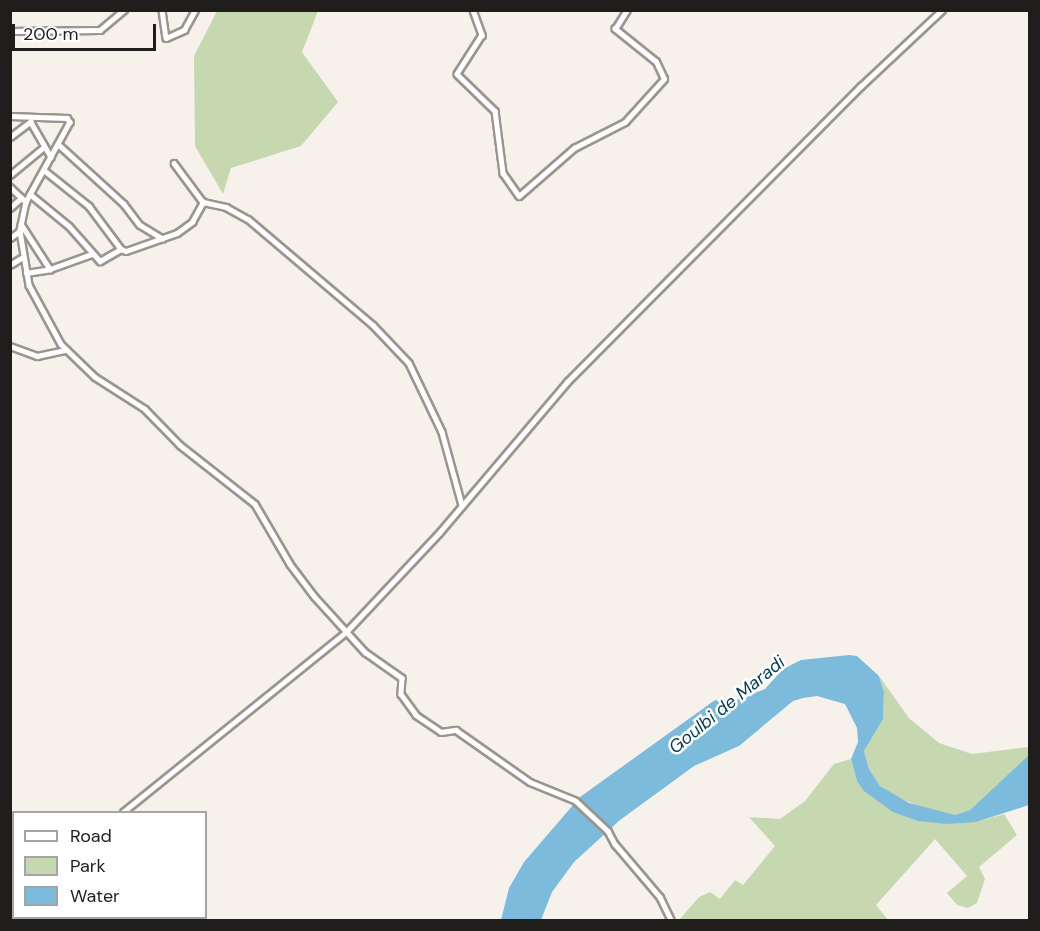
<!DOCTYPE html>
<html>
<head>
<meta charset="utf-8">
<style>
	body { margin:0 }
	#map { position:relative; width:1040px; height:931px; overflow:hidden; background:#f7f1eb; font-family:"DM Sans",sans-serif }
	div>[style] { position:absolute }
	.green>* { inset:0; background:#c6d8b0 }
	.water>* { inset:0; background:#7cbbdc }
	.roads { filter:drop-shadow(2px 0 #9b958f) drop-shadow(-2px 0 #9b958f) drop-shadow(0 2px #9b958f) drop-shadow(0 -2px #9b958f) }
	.street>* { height:4.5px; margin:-2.25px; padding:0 2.25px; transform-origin:2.25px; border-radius:2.25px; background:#fff }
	span { translate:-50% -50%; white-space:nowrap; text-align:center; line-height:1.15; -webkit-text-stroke:5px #fff; paint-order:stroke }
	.water-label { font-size:18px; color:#073e55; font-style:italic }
	.frame { position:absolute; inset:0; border:12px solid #201e1c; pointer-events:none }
	.legend { position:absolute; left:12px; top:811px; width:195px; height:108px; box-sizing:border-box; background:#fff; border:2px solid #a6a5a4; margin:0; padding:8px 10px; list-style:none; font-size:18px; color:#201e1c }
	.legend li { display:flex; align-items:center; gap:12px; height:30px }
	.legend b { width:30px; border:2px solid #a6a5a4 }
	.scale { position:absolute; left:12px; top:24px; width:144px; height:27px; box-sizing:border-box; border:3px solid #201e1c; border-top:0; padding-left:8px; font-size:18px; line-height:21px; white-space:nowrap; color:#201e1c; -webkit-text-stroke:4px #fff; paint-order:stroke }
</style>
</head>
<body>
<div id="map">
	<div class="green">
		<i style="clip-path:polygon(217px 11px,318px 11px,302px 52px,338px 102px,301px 146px,231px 168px,223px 194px,195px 146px,194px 56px)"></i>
		<i style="clip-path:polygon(879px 676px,909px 718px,939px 743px,972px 754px,1029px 747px,1030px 755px,970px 810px,955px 815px,925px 809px,897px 797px,880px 786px,869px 769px,864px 751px,883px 718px,884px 692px)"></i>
		<i style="clip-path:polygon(851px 759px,857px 781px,918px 821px,976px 822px,1004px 814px,1017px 835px,979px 867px,985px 879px,977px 903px,968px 908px,957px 905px,947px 893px,967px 876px,935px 839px,876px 905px,888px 920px,679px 920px,699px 897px,710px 892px,720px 899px,735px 880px,743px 885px,775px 846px,749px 817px,780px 819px,805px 801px,834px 764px)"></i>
	</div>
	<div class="water">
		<i style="clip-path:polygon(849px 655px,857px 656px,879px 676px,884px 692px,883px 719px,864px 751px,869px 769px,880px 786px,909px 803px,955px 815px,970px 810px,1029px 755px,1029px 805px,976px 822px,946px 824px,918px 821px,893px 812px,864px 791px,857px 781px,851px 759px,858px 742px,857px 728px,845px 704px,817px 696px,803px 698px,793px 701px,739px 746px,694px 766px,620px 820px,574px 862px,552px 892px,541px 920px,501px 920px,509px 888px,524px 862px,580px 797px,715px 700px,728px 703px,765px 689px,783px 669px,801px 660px)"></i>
	</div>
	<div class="roads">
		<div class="street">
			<i style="left:162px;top:10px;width:28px;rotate:82deg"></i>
			<i style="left:166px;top:38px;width:20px;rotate:-24deg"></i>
			<i style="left:184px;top:30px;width:23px;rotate:-61deg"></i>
			<i style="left:473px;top:10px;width:27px;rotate:70deg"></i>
			<i style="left:482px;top:35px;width:46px;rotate:122.7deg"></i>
			<i style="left:457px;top:74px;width:53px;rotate:44.2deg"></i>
			<i style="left:495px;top:111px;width:63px;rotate:82.6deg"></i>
			<i style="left:503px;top:173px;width:28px;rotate:55deg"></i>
			<i style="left:519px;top:196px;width:73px;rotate:-41.1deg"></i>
			<i style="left:574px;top:148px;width:57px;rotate:-27deg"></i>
			<i style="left:625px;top:122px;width:58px;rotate:-47.8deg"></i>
			<i style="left:664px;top:79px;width:19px;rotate:-115deg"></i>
			<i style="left:656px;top:62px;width:53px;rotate:-141.2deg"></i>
			<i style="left:615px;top:29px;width:22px;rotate:-58deg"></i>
			<i style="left:10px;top:31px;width:90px;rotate:-0.6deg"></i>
			<i style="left:100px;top:30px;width:31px;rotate:-40deg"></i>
			<i style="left:10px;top:116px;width:57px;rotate:2deg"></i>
			<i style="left:67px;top:118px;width:5px;rotate:53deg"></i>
			<i style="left:70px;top:122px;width:91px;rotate:118.8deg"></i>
			<i style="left:26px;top:202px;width:30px;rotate:102deg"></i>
			<i style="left:20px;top:231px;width:55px;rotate:80.5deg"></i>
			<i style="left:29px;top:285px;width:67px;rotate:61.5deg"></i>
			<i style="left:61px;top:344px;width:47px;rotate:44.1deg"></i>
			<i style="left:95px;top:377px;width:59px;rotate:32.6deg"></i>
			<i style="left:145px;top:409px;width:50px;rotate:45.8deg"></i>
			<i style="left:180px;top:445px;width:95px;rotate:38.2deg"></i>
			<i style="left:255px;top:504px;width:69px;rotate:59.7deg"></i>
			<i style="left:290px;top:564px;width:40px;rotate:53deg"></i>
			<i style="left:314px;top:596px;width:76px;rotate:47.7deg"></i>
			<i style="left:365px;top:652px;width:45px;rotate:35.1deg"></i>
			<i style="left:402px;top:678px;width:16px;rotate:94deg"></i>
			<i style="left:401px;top:694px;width:26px;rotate:54deg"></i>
			<i style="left:416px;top:715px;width:30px;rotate:34deg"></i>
			<i style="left:441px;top:732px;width:15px;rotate:-8deg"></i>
			<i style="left:456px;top:730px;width:90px;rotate:35.1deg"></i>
			<i style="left:530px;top:782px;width:48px;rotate:22.2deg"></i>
			<i style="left:32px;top:124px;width:38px;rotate:60deg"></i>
			<i style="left:10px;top:137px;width:26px;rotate:-37deg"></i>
			<i style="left:58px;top:144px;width:89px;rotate:42.3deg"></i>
			<i style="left:124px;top:204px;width:26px;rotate:53deg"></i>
			<i style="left:140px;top:225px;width:26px;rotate:31deg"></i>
			<i style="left:174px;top:163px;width:49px;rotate:53.4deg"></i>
			<i style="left:203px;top:202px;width:24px;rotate:12deg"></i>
			<i style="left:226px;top:207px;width:25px;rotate:29deg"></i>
			<i style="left:248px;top:219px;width:164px;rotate:40.3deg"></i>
			<i style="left:373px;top:325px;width:52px;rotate:46.5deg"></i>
			<i style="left:409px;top:363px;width:76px;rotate:64.4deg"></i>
			<i style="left:442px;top:432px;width:76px;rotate:74.7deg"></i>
			<i style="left:44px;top:170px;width:58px;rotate:38.7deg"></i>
			<i style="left:89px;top:206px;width:54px;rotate:53.3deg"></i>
			<i style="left:10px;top:175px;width:44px;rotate:-39.5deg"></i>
			<i style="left:10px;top:187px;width:22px;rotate:43deg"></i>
			<i style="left:30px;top:194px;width:50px;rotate:39.4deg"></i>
			<i style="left:69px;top:226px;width:47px;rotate:48.5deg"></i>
			<i style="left:100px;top:261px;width:24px;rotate:-30deg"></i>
			<i style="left:121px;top:249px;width:5px;rotate:22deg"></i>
			<i style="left:126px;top:251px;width:54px;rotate:-19.4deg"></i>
			<i style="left:177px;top:233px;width:19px;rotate:-36deg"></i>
			<i style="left:192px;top:222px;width:23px;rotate:-61deg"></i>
			<i style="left:10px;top:208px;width:15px;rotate:-42deg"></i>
			<i style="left:21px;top:224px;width:54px;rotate:57.2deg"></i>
			<i style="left:50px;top:269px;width:45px;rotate:-19.7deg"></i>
			<i style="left:10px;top:238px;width:12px;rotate:-35deg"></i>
			<i style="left:10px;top:265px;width:13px;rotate:-32deg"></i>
			<i style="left:26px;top:273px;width:24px;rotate:-9deg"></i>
			<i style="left:10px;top:346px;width:29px;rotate:20deg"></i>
			<i style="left:37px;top:356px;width:30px;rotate:-12deg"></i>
			<i style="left:576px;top:801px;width:44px;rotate:43.2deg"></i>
			<i style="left:608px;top:831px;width:15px;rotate:62deg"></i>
			<i style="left:615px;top:844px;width:70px;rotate:49.7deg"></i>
			<i style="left:660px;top:897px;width:25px;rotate:64deg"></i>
			<i style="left:123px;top:812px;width:288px;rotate:-38.9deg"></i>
			<i style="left:347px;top:631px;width:134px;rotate:-46.8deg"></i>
			<i style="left:439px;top:533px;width:198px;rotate:-49.7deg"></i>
			<i style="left:567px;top:382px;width:417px;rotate:-45.2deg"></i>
			<i style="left:861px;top:86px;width:111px;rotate:-43.2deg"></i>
			<i style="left:10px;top:904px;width:5px;rotate:-37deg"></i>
		</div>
	</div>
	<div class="water-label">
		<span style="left:727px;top:705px;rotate:-39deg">Goulbi de Maradi</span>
	</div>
	<div class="frame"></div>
	<ul class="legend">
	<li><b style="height:8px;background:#fff"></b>Road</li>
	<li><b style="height:16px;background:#c6d8b0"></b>Park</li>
	<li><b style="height:16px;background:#7cbbdc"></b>Water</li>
	</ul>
	<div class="scale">200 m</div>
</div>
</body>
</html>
